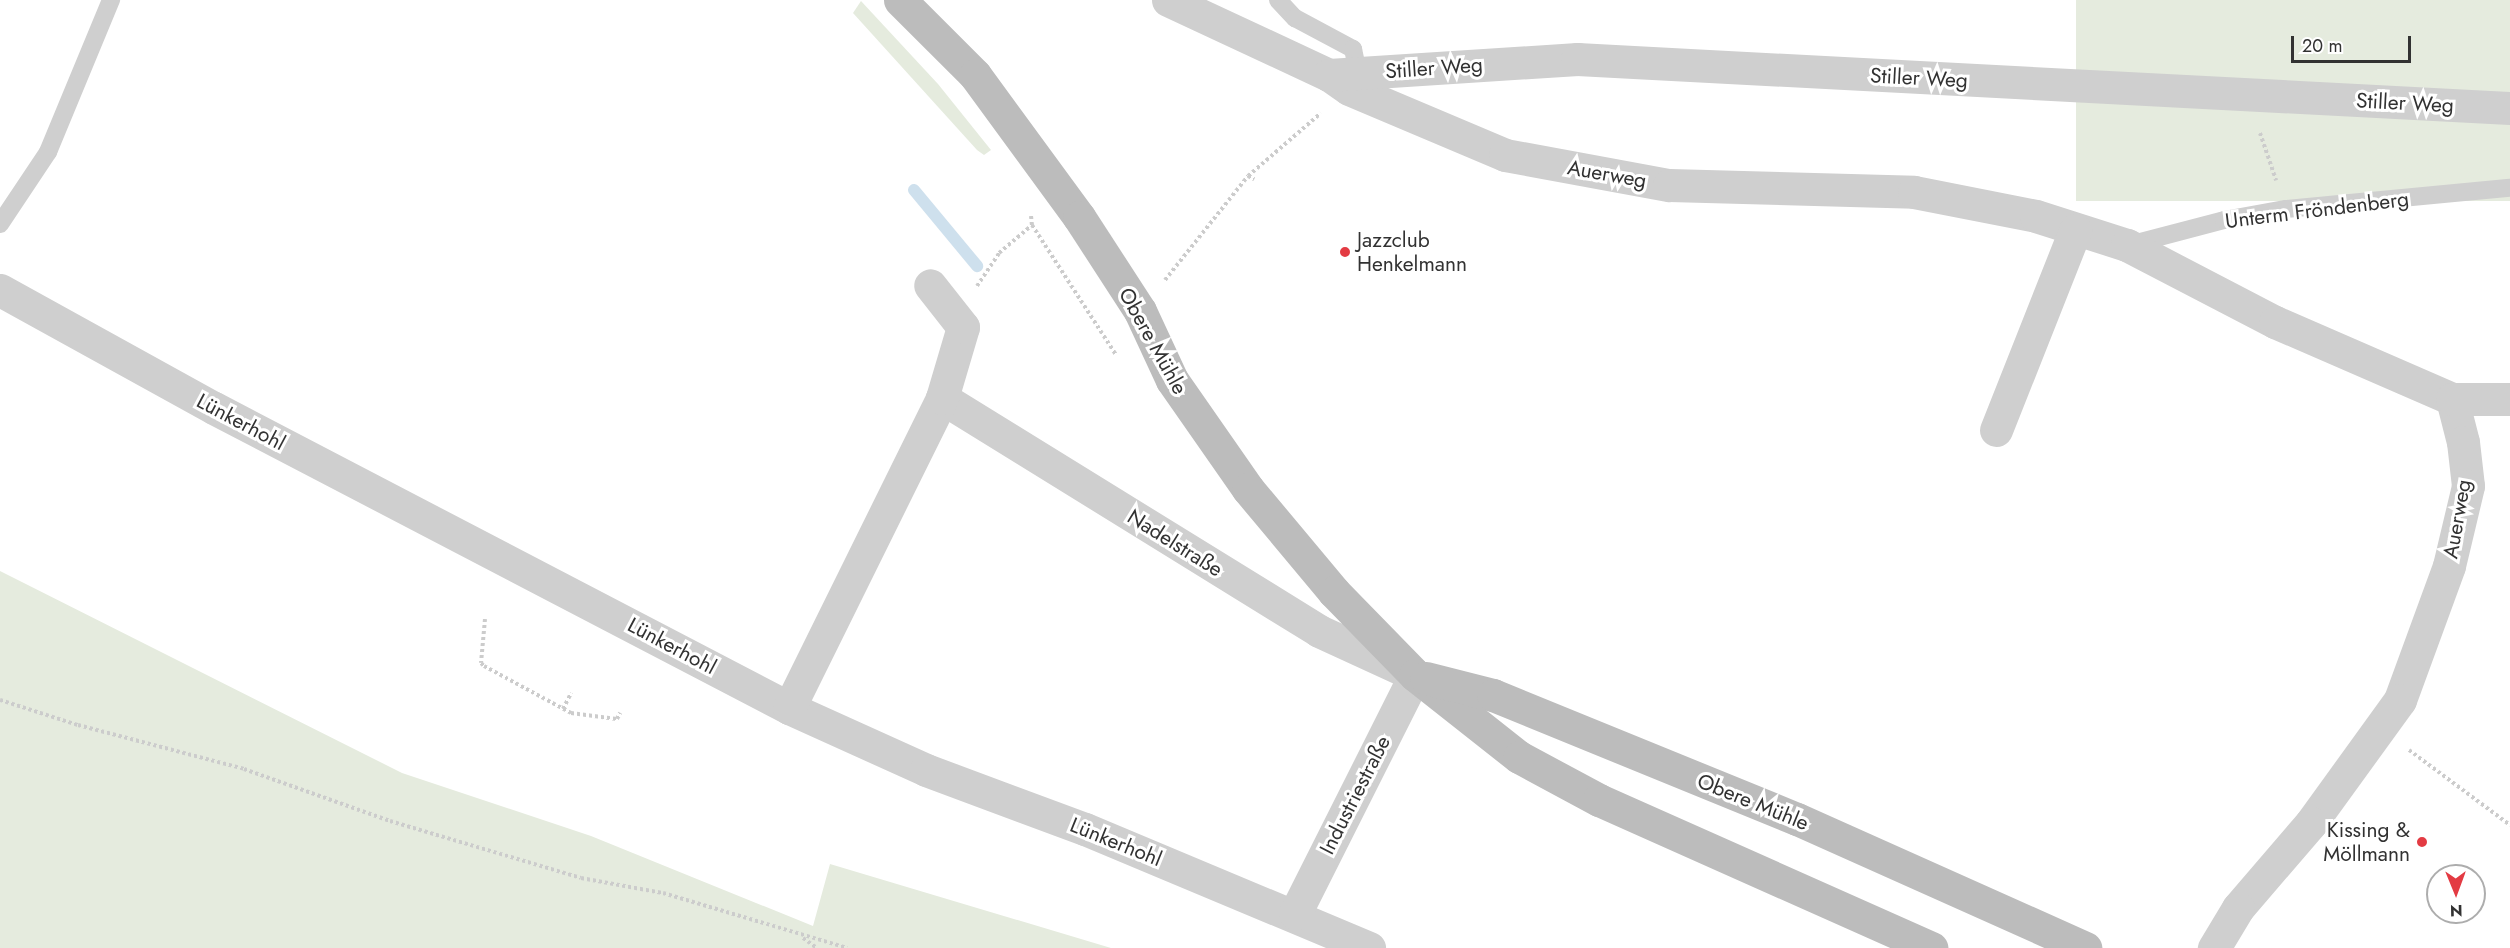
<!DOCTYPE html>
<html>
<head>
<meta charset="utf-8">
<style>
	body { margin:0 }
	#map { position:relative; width:2510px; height:948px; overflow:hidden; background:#fff; font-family:Jost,sans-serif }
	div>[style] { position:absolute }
	.green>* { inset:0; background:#e5ebde; transform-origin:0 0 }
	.stream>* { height:12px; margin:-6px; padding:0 6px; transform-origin:6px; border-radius:6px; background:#cee0ed }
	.path>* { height:4px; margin-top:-2px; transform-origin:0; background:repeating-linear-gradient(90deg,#ccc 0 3px,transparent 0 6px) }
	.lane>* { height:18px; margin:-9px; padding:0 9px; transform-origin:9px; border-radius:9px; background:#cfcfcf }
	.street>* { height:33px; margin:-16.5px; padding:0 16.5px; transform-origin:16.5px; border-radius:16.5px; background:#cfcfcf }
	.secondary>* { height:33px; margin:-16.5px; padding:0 16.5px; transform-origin:16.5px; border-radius:16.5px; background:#bcbcbc }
	.dots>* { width:16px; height:16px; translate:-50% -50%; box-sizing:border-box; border:3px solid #fff; border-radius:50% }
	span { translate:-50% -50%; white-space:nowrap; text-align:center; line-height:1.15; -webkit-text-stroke:6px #fff; paint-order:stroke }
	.street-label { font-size:21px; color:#323232 }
	.poi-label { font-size:21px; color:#323232 }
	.left { translate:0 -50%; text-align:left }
	.right { translate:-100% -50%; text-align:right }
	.north { position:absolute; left:2426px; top:864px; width:60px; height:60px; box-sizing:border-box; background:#fff; border:2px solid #adadad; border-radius:50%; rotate:179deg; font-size:16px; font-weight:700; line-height:24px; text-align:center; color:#323232 }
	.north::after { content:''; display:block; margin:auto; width:21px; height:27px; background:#e33b43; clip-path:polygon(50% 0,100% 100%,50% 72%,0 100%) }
	.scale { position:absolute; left:2291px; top:36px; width:120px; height:27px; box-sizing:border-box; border:3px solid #323232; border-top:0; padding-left:8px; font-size:18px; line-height:21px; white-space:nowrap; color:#323232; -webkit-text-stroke:4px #fff; paint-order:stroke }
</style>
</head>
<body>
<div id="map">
	<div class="green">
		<i style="left:2076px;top:0;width:434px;height:201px"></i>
		<i style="clip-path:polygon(861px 1px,938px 84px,991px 150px,984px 155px,977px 150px,853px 13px)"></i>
		<i style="clip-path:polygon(0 571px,402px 773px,591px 836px,813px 926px,830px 864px,1111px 948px,0 948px)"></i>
	</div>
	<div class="stream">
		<i style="left:914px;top:190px;width:99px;rotate:50.3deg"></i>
	</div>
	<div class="path">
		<i style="left:2260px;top:133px;width:50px;rotate:71.2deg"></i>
		<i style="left:1248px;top:176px;width:7px;rotate:27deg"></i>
		<i style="left:1031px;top:216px;width:9px;rotate:84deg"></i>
		<i style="left:1032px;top:225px;width:155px;rotate:57.1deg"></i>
		<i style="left:1165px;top:280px;width:133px;rotate:-51.4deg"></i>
		<i style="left:1248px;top:176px;width:96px;rotate:-40.8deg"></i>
		<i style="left:977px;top:286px;width:40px;rotate:-56deg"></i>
		<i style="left:999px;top:253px;width:43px;rotate:-40.3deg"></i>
		<i style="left:485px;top:619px;width:44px;rotate:95.2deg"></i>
		<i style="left:481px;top:663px;width:4px;rotate:45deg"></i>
		<i style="left:484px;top:666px;width:99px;rotate:28.4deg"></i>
		<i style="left:571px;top:713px;width:46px;rotate:7.4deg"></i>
		<i style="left:617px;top:719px;width:7px;rotate:-63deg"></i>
		<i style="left:0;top:700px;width:82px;rotate:17.8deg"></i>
		<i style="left:78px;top:725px;width:172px;rotate:14.8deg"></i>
		<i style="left:244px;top:769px;width:155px;rotate:19.6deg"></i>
		<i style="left:390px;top:821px;width:199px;rotate:16.6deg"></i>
		<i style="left:581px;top:878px;width:83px;rotate:10.4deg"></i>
		<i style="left:663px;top:893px;width:192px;rotate:16.6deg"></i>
		<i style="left:563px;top:709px;width:18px;rotate:-63deg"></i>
		<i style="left:2409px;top:750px;width:126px;rotate:36.6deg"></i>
		<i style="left:803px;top:938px;width:17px;rotate:36deg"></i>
	</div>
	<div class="lane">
		<i style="left:1278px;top:0;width:25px;rotate:47deg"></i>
		<i style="left:1295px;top:18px;width:66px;rotate:28.1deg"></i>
		<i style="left:1353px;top:49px;width:25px;rotate:78deg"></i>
		<i style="left:0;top:224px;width:87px;rotate:-56.3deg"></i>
		<i style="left:48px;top:152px;width:165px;rotate:-67.5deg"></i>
		<i style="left:2129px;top:245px;width:98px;rotate:-14.7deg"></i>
		<i style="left:2224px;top:220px;width:63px;rotate:-10.1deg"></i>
		<i style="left:2286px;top:209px;width:225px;rotate:-5.4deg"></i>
	</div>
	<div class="street">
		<i style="left:1168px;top:0;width:178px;rotate:25deg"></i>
		<i style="left:1329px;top:75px;width:24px;rotate:35deg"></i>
		<i style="left:1349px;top:89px;width:169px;rotate:22.9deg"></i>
		<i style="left:1505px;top:155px;width:167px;rotate:10.4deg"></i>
		<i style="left:1669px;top:185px;width:245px;rotate:1.6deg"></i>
		<i style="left:1914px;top:192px;width:124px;rotate:11.1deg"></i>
		<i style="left:2036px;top:216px;width:96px;rotate:17.7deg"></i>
		<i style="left:2127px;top:245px;width:167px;rotate:27.5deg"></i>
		<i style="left:2275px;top:322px;width:193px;rotate:23.5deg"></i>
		<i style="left:2452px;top:399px;width:44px;rotate:75.7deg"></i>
		<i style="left:2463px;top:442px;width:44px;rotate:83.5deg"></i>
		<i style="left:2468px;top:486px;width:82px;rotate:103.4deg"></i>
		<i style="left:2449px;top:566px;width:143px;rotate:110.1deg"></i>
		<i style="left:2400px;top:700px;width:152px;rotate:125.9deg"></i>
		<i style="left:2311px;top:823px;width:112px;rotate:130.7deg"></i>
		<i style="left:2238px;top:908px;width:47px;rotate:121deg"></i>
		<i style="left:1329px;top:75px;width:249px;rotate:-3.7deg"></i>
		<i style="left:1577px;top:59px;width:934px;rotate:3.01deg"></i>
		<i style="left:0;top:290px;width:244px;rotate:28.9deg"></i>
		<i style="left:214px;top:408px;width:649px;rotate:27.55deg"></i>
		<i style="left:789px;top:708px;width:150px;rotate:24.3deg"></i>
		<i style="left:926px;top:770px;width:170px;rotate:20.4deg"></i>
		<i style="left:1085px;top:829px;width:308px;rotate:22.7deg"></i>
		<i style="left:942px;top:398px;width:443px;rotate:31.7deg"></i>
		<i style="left:1319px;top:631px;width:106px;rotate:24.6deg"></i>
		<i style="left:1415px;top:675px;width:267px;rotate:116.7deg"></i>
		<i style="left:2452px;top:399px;width:58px"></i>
		<i style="left:1996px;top:430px;width:215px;rotate:-68.4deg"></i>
		<i style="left:789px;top:708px;width:346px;rotate:-63.7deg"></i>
		<i style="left:942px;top:398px;width:74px;rotate:-73.5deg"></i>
		<i style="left:963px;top:327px;width:53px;rotate:-128.2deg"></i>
	</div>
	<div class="secondary">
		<i style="left:900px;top:0;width:106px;rotate:45deg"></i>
		<i style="left:975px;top:75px;width:176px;rotate:53.8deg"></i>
		<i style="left:1079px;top:217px;width:112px;rotate:57deg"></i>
		<i style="left:1140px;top:311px;width:76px;rotate:65.1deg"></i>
		<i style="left:1172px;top:380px;width:133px;rotate:55.1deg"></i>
		<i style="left:1248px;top:489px;width:134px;rotate:50.1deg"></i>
		<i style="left:1334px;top:592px;width:116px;rotate:45.7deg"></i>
		<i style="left:1415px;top:675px;width:132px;rotate:38.3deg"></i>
		<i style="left:1519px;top:757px;width:91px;rotate:28.3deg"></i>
		<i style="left:1599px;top:800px;width:364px;rotate:24deg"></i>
		<i style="left:1426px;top:678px;width:69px;rotate:14.2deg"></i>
		<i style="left:1493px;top:695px;width:328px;rotate:22.2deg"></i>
		<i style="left:1797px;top:819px;width:316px;rotate:24.1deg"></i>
	</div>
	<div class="dots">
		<i style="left:1345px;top:252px;background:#e33b43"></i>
		<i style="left:2422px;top:842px;background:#e33b43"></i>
	</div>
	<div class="street-label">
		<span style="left:1434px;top:68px;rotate:-4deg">Stiller Weg</span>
		<span style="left:1919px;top:78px;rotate:3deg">Stiller Weg</span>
		<span style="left:2405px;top:103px;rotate:3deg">Stiller Weg</span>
		<span style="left:1607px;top:174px;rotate:10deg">Auerweg</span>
		<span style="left:2317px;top:210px;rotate:-7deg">Unterm Fröndenberg</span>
		<span style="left:1153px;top:341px;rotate:61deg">Obere Mühle</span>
		<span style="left:241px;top:422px;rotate:28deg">Lünkerhohl</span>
		<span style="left:2457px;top:519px;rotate:-80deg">Auerweg</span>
		<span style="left:1175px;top:543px;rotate:32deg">Nadelstraße</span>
		<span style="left:672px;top:646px;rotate:28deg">Lünkerhohl</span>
		<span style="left:1355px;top:795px;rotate:-63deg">Industriestraße</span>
		<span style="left:1753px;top:802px;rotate:22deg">Obere Mühle</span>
		<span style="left:1116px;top:842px;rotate:22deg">Lünkerhohl</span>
	</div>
	<div class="poi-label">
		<span class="left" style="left:1357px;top:252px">Jazzclub<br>Henkelmann</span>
		<span class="right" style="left:2410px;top:842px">Kissing &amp;<br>Möllmann</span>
	</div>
	<div class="north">N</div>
	<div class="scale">20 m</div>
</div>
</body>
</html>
